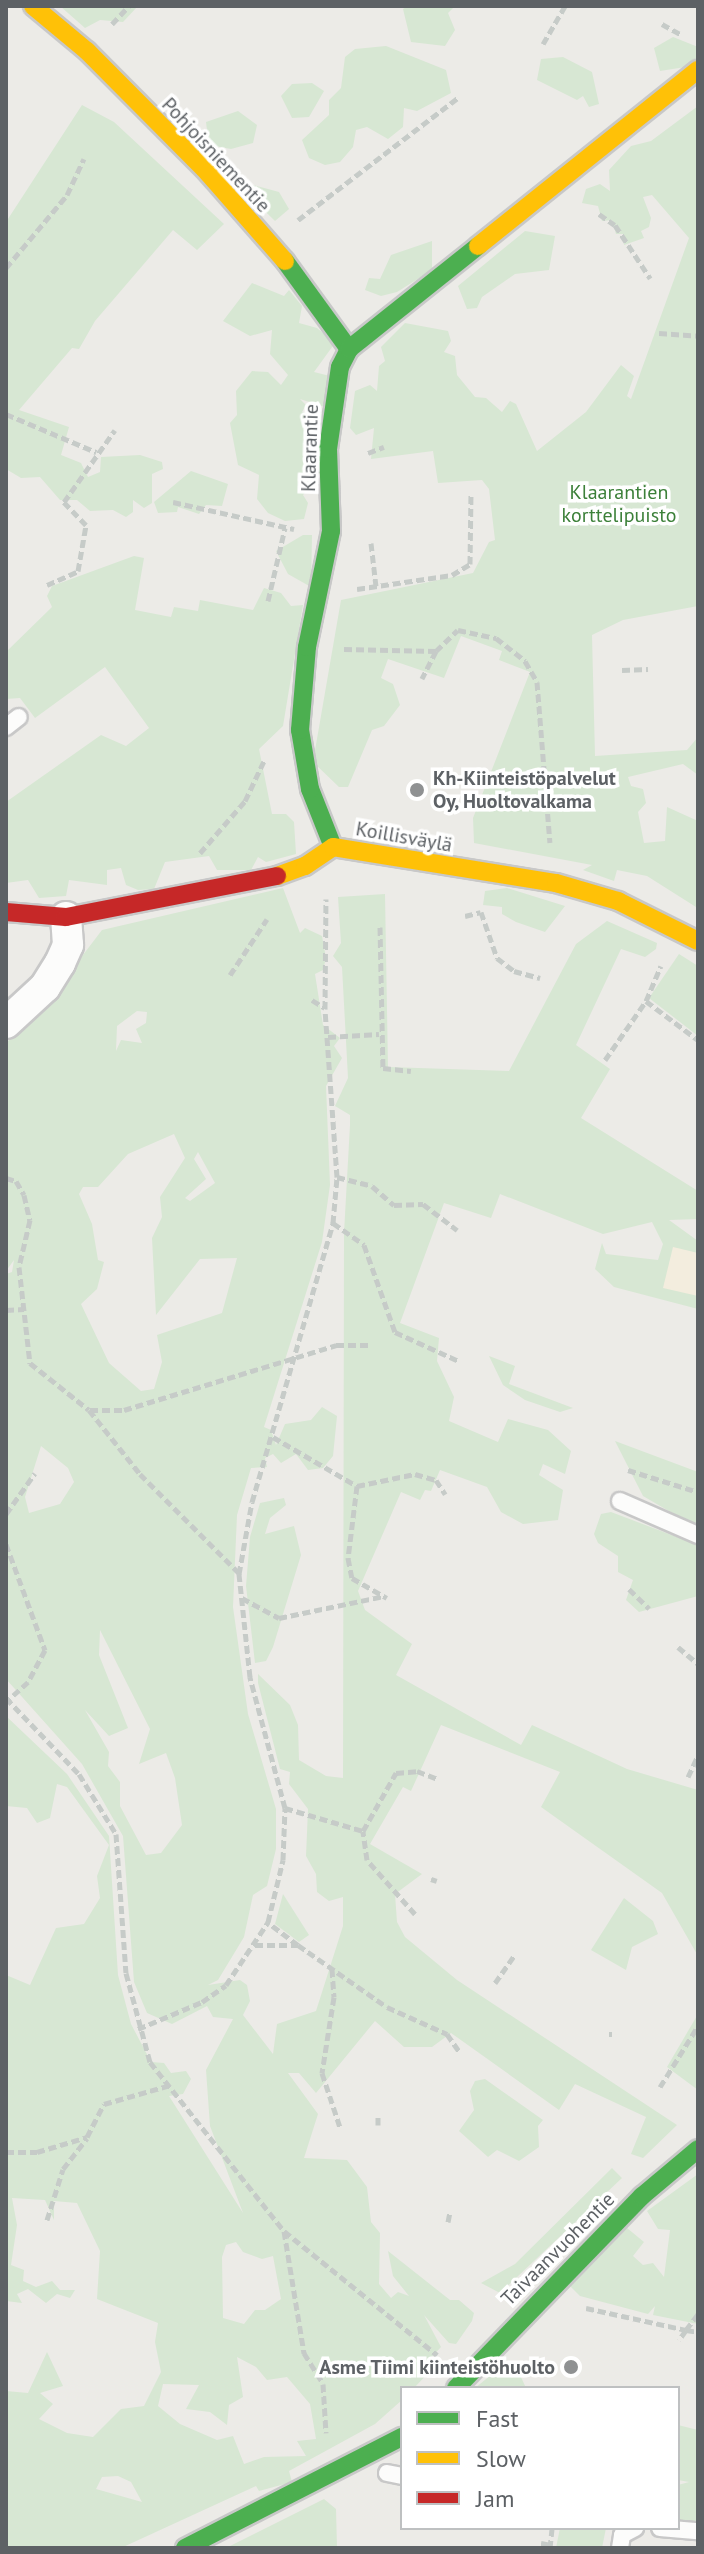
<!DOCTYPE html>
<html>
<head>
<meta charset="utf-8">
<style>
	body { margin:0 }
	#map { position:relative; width:704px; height:2554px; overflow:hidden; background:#ecebe7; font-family:"PT Sans",sans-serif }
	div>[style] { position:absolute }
	.green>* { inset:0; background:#d7e7d3 }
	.sand>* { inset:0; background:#f3edde }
	.path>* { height:5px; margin-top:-2.5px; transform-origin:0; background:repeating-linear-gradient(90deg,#c6cbc8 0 8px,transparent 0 12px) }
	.roads { filter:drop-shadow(2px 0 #c8c8c8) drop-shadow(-2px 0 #c8c8c8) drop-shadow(0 2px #c8c8c8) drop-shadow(0 -2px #c8c8c8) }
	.lane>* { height:16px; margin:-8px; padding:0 8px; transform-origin:8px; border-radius:8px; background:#fcfcfb }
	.street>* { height:30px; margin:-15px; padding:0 15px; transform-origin:15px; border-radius:15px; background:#fcfcfb }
	.fast>* { height:18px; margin:-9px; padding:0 9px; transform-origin:9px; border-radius:9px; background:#4caf50 }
	.slow>* { height:18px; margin:-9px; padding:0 9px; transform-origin:9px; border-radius:9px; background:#ffc107 }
	.jam>* { height:18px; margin:-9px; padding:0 9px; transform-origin:9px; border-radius:9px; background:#c62828 }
	.dots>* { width:22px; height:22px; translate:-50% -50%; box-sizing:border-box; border:4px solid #fff; border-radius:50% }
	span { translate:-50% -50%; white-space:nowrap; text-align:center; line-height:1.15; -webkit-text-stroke:7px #fff; paint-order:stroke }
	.street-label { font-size:20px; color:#5d6165 }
	.park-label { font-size:20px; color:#3c8039 }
	.poi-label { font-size:20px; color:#5d6165; font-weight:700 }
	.left { translate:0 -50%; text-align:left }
	.right { translate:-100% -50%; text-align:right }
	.frame { position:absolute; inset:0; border:8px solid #5d6165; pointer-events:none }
	.legend { position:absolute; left:400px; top:2386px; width:280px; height:144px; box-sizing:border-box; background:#fff; border:2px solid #bec0c1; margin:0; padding:10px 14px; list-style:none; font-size:24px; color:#5d6165 }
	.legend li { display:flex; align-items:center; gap:16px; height:40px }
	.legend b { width:40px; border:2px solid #bec0c1 }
</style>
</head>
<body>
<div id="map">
	<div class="green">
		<i style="clip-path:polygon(60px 6px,138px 6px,123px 22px,100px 20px,85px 28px)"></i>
		<i style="clip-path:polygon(408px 6px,455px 6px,448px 13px,455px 30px,445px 46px,411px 42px,403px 9px)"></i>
		<i style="clip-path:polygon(673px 37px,698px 47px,698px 65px,660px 71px,654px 48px)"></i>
		<i style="clip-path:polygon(386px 46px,446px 70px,451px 93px,417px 111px,404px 108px,403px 127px,388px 139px,367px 127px,356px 130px,353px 147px,340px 162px,325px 165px,309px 158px,302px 140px,329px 115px,329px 100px,341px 88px,345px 57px,355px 49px)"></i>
		<i style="clip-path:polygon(563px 57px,592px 72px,599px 104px,589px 107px,583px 96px,577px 100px,537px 80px,541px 59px)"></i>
		<i style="clip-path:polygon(312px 83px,324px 91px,309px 117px,292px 118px,281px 96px,292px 84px)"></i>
		<i style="clip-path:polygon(82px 105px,114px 122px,224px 224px,197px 250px,173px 230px,95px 321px,79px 349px,72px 348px,19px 410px,69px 427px,61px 455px,81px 463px,88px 477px,100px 472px,101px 457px,140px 455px,162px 462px,163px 469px,152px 474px,152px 503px,144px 508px,133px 500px,133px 512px,126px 517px,113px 510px,90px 511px,77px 500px,60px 500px,40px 477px,21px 478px,6px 469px,6px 222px)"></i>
		<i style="clip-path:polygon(698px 106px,698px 606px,623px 620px,592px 635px,595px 756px,687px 750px,698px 737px,698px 775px,683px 764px,628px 777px,631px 786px,643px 789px,646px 803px,638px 812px,644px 843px,665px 841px,667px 807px,698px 821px,696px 907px,647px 876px,617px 870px,614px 881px,583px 870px,592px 865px,474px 843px,473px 818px,530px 672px,499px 660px,502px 651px,461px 636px,444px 678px,388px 659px,381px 678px,393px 684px,400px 705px,384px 726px,372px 730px,348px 787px,339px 787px,313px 762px,341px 600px,473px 573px,489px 542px,495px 540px,489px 489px,482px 480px,438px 483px,433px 451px,371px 459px,374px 428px,356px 435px,350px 428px,355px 391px,370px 385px,377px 391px,379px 366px,385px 361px,381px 347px,405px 323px,448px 331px,451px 341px,444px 352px,455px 356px,457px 375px,475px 397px,486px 398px,502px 412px,510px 401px,516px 404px,537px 451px,586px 412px,621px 365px,634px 376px,627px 396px,631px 399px,689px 238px,652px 195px,643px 197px,651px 218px,649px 227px,641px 231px,644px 238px,624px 245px,624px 234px,616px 234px,612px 220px,602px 221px,598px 206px,582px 203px,586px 189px,600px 184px,610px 191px,609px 170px,631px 146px,651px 141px)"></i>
		<i style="clip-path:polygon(238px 111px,257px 125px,253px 143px,231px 149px,209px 145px,206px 122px)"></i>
		<i style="clip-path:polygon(246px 183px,279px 192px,289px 209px,275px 221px,240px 187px)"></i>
		<i style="clip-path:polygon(525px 231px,555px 236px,549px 270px,515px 274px,482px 297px,477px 308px,467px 309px,458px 286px)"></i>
		<i style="clip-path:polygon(432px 241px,432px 270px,397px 292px,381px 296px,365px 290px,369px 278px,380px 279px,391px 255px)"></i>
		<i style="clip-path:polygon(252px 283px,284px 296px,289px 290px,302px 306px,299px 323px,317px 328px,335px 343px,314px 372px,330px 376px,325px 407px,300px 399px,306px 405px,302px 412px,322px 414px,314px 482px,303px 495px,308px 503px,304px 519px,285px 521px,268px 513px,257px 499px,259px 475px,238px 465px,230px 423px,237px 415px,236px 391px,252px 371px,268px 372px,281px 385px,288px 375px,270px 354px,272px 330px,250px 336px,223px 321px)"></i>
		<i style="clip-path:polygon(191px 471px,228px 484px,222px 506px,206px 505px,199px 514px,178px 507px,177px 512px,158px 513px,154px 502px)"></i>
		<i style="clip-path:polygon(303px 535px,312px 535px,311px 587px,288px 574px,276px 551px)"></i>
		<i style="clip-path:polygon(134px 556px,144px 558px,135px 610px,171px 617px,174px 607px,198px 611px,200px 600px,253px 610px,264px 588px,281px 593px,291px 606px,303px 605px,283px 726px,259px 749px,272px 814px,286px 814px,294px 822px,296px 854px,266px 862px,258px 857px,251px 870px,217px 870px,209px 856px,165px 862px,154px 889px,138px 890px,126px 885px,121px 868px,107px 870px,107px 885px,69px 880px,66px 896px,39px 898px,28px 880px,6px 883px,6px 802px,101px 735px,126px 746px,149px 728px,105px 667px,35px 718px,20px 698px,6px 699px,6px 652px,52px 607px,47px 596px,52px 586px)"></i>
		<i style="clip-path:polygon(evenodd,283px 888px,300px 933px,305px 928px,322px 936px,326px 958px,323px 970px,315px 974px,323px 1025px,340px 1038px,334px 1046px,342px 1058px,326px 1086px,330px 1185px,322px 1242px,264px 1427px,271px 1430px,276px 1445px,285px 1424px,311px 1420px,322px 1407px,337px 1416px,333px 1456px,323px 1468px,308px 1470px,296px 1454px,281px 1463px,273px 1454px,265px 1458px,267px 1467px,251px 1468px,237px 1515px,233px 1607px,248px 1714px,276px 1809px,276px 1849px,267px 1886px,253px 1895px,244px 1937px,218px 1980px,208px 1985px,240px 1980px,247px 1985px,250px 2001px,243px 2015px,273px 2054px,277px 2024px,316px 2011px,343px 1926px,343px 1897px,329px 1901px,317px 1892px,316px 1874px,306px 1856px,308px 1809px,289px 1784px,290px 1772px,280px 1769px,258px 1683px,258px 1674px,290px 1705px,298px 1725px,299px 1760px,326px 1776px,343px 1778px,344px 1233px,350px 1125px,350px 1115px,335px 1106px,348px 1078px,342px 967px,333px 956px,341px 943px,338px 897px,385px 894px,388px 1067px,509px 1071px,576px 944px,607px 921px,657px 943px,656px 949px,645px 957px,621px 949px,576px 1045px,610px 1069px,581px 1118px,698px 1191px,698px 1219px,669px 1220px,698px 1241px,698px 1309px,614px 1287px,595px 1269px,602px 1243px,606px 1254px,658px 1260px,663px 1244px,652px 1222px,603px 1234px,500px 1194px,491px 1218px,444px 1203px,400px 1323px,439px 1338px,437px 1361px,454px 1397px,449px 1421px,498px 1442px,508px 1419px,548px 1430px,571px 1451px,565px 1474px,543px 1464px,539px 1475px,563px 1490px,558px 1520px,523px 1524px,501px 1512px,487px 1487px,440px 1470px,431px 1491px,425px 1490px,420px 1500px,401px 1492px,358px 1591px,365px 1610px,412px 1644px,396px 1675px,521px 1745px,532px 1725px,627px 1769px,698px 1790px,698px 1956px,662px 1893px,541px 1807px,560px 1772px,441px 1725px,411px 1791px,403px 1787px,370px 1844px,422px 1874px,395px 1894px,397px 1922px,405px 1937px,457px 1980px,677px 2125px,643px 2158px,631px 2154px,646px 2117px,575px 2084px,559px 2110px,451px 2033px,432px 2047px,404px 2047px,375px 2021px,316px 2093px,299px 2073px,288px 2073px,318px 2114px,304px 2158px,347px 2160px,367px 2187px,371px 2222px,380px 2233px,379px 2284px,391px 2298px,398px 2292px,409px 2296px,393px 2276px,388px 2251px,450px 2300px,459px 2300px,474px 2313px,472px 2321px,456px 2344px,449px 2343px,424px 2315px,441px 2347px,425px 2364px,431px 2370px,414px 2388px,402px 2388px,402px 2400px,375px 2424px,289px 2471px,292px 2482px,259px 2491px,256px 2486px,121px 2548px,6px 2548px,6px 2391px,28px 2393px,47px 2352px,63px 2386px,40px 2393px,53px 2404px,39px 2419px,67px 2433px,93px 2437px,121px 2409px,144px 2406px,161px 2372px,155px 2342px,158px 2323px,97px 2299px,100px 2251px,77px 2203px,54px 2201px,54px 2220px,45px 2200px,12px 2198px,17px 2225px,11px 2265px,24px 2270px,23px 2281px,36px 2287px,52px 2281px,60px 2290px,75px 2290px,70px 2298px,57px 2294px,46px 2303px,28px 2289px,17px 2294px,22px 2303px,6px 2301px,6px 1975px,30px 1985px,56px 1928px,84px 1924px,100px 1898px,97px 1876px,109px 1845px,67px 1787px,57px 1784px,50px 1818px,37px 1823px,27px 1808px,6px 1806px,6px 1716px,67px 1774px,109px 1836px,118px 1975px,131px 2024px,151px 2062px,164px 2063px,171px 2073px,186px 2071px,191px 2079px,183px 2094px,169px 2096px,243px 2213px,210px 2126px,206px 2070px,233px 2019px,213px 2017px,207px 2006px,172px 2024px,147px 2013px,134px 1982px,123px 1836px,82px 1764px,6px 1679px,6px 1274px,12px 1272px,14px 1260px,6px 1271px,6px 1043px,41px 1010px,102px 930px,283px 888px,137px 1011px,147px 1012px,146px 1023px,136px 1029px,142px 1043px,121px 1040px,116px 1051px,117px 1026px,137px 1011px,283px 888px,174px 1134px,185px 1158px,160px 1197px,162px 1217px,152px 1238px,156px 1315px,200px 1259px,237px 1258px,222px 1313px,157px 1335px,162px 1362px,154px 1389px,141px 1391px,109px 1363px,81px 1304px,97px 1289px,104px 1262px,98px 1260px,92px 1224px,79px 1194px,83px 1187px,98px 1187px,128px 1154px,174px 1134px,283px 888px,198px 1152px,215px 1183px,190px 1201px,185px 1198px,206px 1179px,194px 1159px,198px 1152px,283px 888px,41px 1446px,68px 1468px,74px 1482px,60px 1504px,29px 1513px,25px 1497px,41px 1446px,283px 888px,100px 1630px,150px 1729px,139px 1764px,166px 1753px,175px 1778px,182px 1825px,161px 1853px,146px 1855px,120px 1806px,120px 1782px,108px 1766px,109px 1752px,85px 1710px,109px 1736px,128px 1728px,99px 1655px,100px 1630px,283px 888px,236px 2242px,243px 2252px,262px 2259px,273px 2256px,281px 2299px,265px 2310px,255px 2310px,244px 2324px,223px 2318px,222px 2257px,226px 2245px,236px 2242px,283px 888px,237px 2357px,256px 2367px,267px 2380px,287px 2377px,310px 2404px,316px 2439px,297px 2441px,306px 2456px,264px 2457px,244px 2464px,233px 2436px,217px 2440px,180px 2424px,158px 2406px,163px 2384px,199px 2385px,186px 2409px,210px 2412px,227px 2425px,229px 2405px,243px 2397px,237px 2357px,283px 888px,118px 2476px,131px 2482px,142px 2502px,96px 2489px,102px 2477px,118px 2476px)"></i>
		<i style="clip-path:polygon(507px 888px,565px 906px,545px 932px,516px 922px,502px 914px,502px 907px,483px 905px,485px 891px)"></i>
		<i style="clip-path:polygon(679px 954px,698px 966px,698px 1036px,649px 998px)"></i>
		<i style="clip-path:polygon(489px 1356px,515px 1366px,509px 1384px,573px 1408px,560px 1412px,525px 1400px,503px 1385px)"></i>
		<i style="clip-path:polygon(615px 1441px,698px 1472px,698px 1528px,643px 1496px)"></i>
		<i style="clip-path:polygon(284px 1498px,286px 1505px,270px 1518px,265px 1534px,294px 1526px,301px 1555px,273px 1647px,266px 1661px,255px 1663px,246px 1586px,250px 1537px,260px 1503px)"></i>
		<i style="clip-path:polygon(611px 1512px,698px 1545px,698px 1596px,639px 1612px,626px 1600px,633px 1580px,618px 1572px,618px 1556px,598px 1543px,594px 1534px,601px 1514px)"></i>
		<i style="clip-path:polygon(283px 1894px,309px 1935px,299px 1942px,275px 1924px)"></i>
		<i style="clip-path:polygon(624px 1898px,653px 1921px,658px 1934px,632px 1947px,626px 1970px,591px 1950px)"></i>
		<i style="clip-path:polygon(698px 2014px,698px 2090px,667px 2067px)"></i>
		<i style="clip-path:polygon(485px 2079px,543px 2120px,538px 2126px,539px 2147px,519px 2161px,497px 2150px,488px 2157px,459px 2131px,474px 2110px,470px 2091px,475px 2081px)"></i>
		<i style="clip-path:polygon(612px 2168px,622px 2178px,500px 2293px,481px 2283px,515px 2264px)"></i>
		<i style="clip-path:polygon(698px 2174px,698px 2324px,653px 2315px,655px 2306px,648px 2314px,580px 2296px,569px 2285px,627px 2228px,644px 2242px,633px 2256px,643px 2265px,653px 2263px,664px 2277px,670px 2230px,658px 2229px,647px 2211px)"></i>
		<i style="clip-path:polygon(514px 2362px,526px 2388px,475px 2388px,496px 2371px)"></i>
		<i style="clip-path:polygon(678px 2425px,698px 2430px,698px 2529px,678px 2526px,678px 2485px,689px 2482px,678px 2480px)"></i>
		<i style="clip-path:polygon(324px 2499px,336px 2509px,337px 2548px,226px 2548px)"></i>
		<i style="clip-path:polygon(560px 2528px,606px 2528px,602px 2548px,556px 2548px)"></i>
	</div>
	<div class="sand">
		<i style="clip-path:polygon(673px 1247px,698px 1253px,698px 1296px,663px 1288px)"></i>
	</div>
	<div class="path">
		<i style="left:112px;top:24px;width:25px;rotate:-47deg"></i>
		<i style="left:662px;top:24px;width:23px;rotate:29deg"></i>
		<i style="left:543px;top:44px;width:44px;rotate:-59.9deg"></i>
		<i style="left:599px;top:214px;width:19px;rotate:35deg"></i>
		<i style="left:615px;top:225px;width:64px;rotate:56.6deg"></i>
		<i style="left:298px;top:220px;width:203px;rotate:-37.4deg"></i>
		<i style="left:6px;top:268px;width:95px;rotate:-50.1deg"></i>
		<i style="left:67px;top:195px;width:40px;rotate:-65deg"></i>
		<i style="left:659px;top:333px;width:39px;rotate:4deg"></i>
		<i style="left:6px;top:414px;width:98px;rotate:22.9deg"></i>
		<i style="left:368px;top:453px;width:17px;rotate:-21deg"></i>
		<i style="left:173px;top:502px;width:124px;rotate:12.6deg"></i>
		<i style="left:371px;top:543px;width:43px;rotate:83.4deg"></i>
		<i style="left:47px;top:585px;width:34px;rotate:-24deg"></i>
		<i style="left:78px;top:571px;width:47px;rotate:-80.1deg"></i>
		<i style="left:86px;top:525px;width:32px;rotate:-134deg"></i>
		<i style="left:64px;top:502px;width:88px;rotate:-54.7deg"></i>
		<i style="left:357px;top:589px;width:96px;rotate:-8.4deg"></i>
		<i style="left:452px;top:575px;width:21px;rotate:-31deg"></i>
		<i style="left:470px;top:564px;width:70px;rotate:-89.2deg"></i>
		<i style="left:268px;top:601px;width:75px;rotate:-76.9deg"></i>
		<i style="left:344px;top:649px;width:92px;rotate:1.2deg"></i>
		<i style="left:436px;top:651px;width:31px;rotate:117deg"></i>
		<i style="left:436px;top:651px;width:30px;rotate:-44deg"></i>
		<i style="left:458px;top:630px;width:39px;rotate:12deg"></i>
		<i style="left:496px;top:638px;width:37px;rotate:38deg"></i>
		<i style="left:525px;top:661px;width:24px;rotate:60deg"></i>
		<i style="left:537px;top:682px;width:161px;rotate:85.4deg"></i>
		<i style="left:622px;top:670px;width:26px;rotate:-2deg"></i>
		<i style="left:200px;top:853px;width:69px;rotate:-49.1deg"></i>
		<i style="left:245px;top:801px;width:44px;rotate:-64.6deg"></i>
		<i style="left:465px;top:916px;width:16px;rotate:-14deg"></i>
		<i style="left:481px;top:912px;width:49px;rotate:70.8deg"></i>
		<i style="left:497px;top:958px;width:21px;rotate:37deg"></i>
		<i style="left:514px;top:971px;width:27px;rotate:15deg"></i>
		<i style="left:380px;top:927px;width:141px;rotate:88.8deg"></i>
		<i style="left:383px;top:1068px;width:28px;rotate:6deg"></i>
		<i style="left:230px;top:975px;width:67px;rotate:-56.5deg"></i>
		<i style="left:312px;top:1000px;width:15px;rotate:32deg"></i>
		<i style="left:646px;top:1001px;width:65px;rotate:36.9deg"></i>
		<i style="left:328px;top:1037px;width:51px;rotate:-3.4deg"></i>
		<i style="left:605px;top:1060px;width:72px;rotate:-55.2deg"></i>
		<i style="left:646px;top:1001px;width:38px;rotate:-67deg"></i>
		<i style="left:337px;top:1177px;width:36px;rotate:14deg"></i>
		<i style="left:372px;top:1186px;width:29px;rotate:41deg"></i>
		<i style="left:394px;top:1205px;width:29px;rotate:-2deg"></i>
		<i style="left:423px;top:1204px;width:43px;rotate:37.4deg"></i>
		<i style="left:6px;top:1178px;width:10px;rotate:17deg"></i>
		<i style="left:16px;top:1181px;width:16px;rotate:60deg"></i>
		<i style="left:24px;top:1195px;width:26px;rotate:77deg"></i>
		<i style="left:30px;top:1220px;width:48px;rotate:103.2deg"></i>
		<i style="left:19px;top:1267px;width:97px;rotate:83.5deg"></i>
		<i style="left:30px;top:1363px;width:75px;rotate:38.5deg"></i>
		<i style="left:89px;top:1410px;width:82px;rotate:51.4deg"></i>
		<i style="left:140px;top:1474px;width:140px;rotate:45deg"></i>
		<i style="left:333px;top:1223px;width:38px;rotate:35deg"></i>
		<i style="left:364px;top:1245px;width:92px;rotate:70.4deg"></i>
		<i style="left:395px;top:1332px;width:70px;rotate:24.4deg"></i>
		<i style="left:6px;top:1310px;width:18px;rotate:-3deg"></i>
		<i style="left:90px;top:1410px;width:34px"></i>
		<i style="left:124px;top:1410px;width:222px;rotate:-17deg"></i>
		<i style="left:336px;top:1345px;width:35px"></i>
		<i style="left:273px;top:1437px;width:97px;rotate:30.3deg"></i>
		<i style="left:357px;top:1486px;width:73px;rotate:97.1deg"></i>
		<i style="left:348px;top:1558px;width:20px;rotate:79deg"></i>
		<i style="left:352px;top:1578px;width:40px;rotate:29.7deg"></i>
		<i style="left:628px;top:1470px;width:73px;rotate:17.4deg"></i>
		<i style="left:357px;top:1486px;width:59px;rotate:-11.7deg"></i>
		<i style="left:415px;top:1474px;width:22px;rotate:16deg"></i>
		<i style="left:436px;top:1480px;width:17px;rotate:57deg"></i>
		<i style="left:6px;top:1514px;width:50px;rotate:-54.7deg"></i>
		<i style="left:6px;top:1544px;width:113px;rotate:69.8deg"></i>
		<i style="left:45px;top:1650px;width:36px;rotate:118deg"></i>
		<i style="left:28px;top:1682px;width:28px;rotate:138deg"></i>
		<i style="left:629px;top:1589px;width:28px;rotate:44deg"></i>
		<i style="left:242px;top:1598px;width:42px;rotate:28.4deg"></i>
		<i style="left:279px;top:1618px;width:107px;rotate:-11.8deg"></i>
		<i style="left:678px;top:1647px;width:26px;rotate:40deg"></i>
		<i style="left:6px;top:1698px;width:105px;rotate:46.2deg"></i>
		<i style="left:79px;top:1774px;width:70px;rotate:58.3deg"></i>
		<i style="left:116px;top:1834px;width:139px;rotate:85.9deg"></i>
		<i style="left:126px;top:1973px;width:92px;rotate:74.9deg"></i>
		<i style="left:150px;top:2062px;width:216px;rotate:51.6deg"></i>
		<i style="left:284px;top:2231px;width:197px;rotate:39deg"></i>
		<i style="left:688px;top:1777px;width:23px;rotate:-65deg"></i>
		<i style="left:285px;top:1808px;width:81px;rotate:16.4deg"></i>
		<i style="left:431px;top:1879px;width:6px;rotate:18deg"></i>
		<i style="left:415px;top:1914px;width:72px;rotate:-131.6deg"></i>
		<i style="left:367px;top:1860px;width:29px;rotate:-98deg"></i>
		<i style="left:363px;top:1831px;width:67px;rotate:-60.4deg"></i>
		<i style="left:396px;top:1773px;width:21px;rotate:-5deg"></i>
		<i style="left:417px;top:1771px;width:22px;rotate:21deg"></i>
		<i style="left:255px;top:1945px;width:43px"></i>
		<i style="left:298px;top:1945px;width:38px;rotate:-143deg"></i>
		<i style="left:298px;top:1945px;width:108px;rotate:34.9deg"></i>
		<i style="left:387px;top:2007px;width:66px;rotate:24.2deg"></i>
		<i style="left:447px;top:2034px;width:21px;rotate:55deg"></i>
		<i style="left:332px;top:1969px;width:28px;rotate:86deg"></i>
		<i style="left:334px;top:1997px;width:77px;rotate:99deg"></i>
		<i style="left:322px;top:2073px;width:57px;rotate:71.6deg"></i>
		<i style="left:495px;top:1983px;width:35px;rotate:-55deg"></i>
		<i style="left:138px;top:2029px;width:69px;rotate:-22.9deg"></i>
		<i style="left:202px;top:2002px;width:29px;rotate:-35deg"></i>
		<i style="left:226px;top:1985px;width:76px;rotate:-56.3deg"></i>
		<i style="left:268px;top:1922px;width:64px;rotate:-76.4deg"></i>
		<i style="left:283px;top:1860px;width:52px;rotate:-87.8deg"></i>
		<i style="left:285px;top:1808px;width:136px;rotate:-105deg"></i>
		<i style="left:250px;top:1677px;width:104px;rotate:-96.1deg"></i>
		<i style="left:239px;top:1574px;width:73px;rotate:-79.8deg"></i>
		<i style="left:252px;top:1502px;width:291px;rotate:-73.8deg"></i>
		<i style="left:333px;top:1223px;width:46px;rotate:-85deg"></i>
		<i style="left:337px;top:1177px;width:168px;rotate:-94.1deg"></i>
		<i style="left:325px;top:1009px;width:110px;rotate:-89.5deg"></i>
		<i style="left:609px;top:2034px;width:3px"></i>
		<i style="left:660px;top:2087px;width:72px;rotate:-58.1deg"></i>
		<i style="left:378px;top:2125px;width:10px;rotate:-90deg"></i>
		<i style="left:6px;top:2152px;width:31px"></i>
		<i style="left:37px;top:2152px;width:52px;rotate:-16.7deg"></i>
		<i style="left:87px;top:2137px;width:37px;rotate:-63deg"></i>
		<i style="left:104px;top:2104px;width:66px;rotate:-15.9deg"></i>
		<i style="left:47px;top:2220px;width:53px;rotate:-72.6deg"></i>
		<i style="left:63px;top:2169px;width:39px;rotate:-52deg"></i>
		<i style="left:448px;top:2222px;width:10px;rotate:-79deg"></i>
		<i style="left:284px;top:2231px;width:124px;rotate:80.7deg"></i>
		<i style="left:304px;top:2353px;width:36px;rotate:58deg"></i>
		<i style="left:323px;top:2384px;width:49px;rotate:86.5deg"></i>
		<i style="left:586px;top:2308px;width:102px;rotate:12.4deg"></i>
		<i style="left:686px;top:2330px;width:12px;rotate:125deg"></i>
		<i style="left:698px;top:2314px;width:20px;rotate:127deg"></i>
		<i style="left:686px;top:2330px;width:12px;rotate:9deg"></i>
		<i style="left:541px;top:2543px;width:10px;rotate:11deg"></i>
		<i style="left:550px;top:2548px;width:20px;rotate:-84deg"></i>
	</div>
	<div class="roads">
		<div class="lane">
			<i style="left:6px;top:727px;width:16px;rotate:-38deg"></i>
			<i style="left:620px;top:1501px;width:85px;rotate:23.6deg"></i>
			<i style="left:387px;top:2473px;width:15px;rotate:11deg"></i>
			<i style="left:660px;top:2528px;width:38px;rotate:5deg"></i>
			<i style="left:620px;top:2548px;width:13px;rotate:-81deg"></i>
			<i style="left:622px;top:2535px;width:15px;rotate:-28deg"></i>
		</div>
		<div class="street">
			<i style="left:6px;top:1023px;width:53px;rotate:-42.7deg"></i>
			<i style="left:45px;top:987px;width:28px;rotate:-58deg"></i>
			<i style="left:60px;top:963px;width:20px;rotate:-66deg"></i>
			<i style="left:68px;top:945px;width:28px;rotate:-94deg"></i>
		</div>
		<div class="fast">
			<i style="left:285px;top:261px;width:109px;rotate:54deg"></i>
			<i style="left:333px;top:847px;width:62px;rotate:-111.6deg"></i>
			<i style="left:310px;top:789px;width:60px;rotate:-99.6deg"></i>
			<i style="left:300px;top:730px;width:83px;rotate:-85.2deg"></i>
			<i style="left:307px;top:647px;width:118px;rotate:-78.3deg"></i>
			<i style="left:331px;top:531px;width:82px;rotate:-92.1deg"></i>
			<i style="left:328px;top:449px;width:83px;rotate:-81.7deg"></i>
			<i style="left:340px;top:367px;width:20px;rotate:-63deg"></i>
			<i style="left:349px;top:349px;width:165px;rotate:-38.6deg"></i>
			<i style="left:456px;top:2388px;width:267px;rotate:-45.9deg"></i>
			<i style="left:642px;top:2196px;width:73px;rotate:-40deg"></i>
			<i style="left:185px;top:2548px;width:244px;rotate:-27.1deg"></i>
		</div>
		<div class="slow">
			<i style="left:33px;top:6px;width:70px;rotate:39.8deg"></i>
			<i style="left:87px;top:51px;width:172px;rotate:45.2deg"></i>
			<i style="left:208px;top:173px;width:117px;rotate:48.8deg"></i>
			<i style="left:478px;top:246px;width:282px;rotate:-38.7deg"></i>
			<i style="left:277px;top:876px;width:30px;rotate:-20deg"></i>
			<i style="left:305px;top:866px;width:34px;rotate:-34deg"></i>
			<i style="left:333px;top:847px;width:226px;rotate:9.2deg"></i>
			<i style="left:556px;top:883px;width:65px;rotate:16.2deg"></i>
			<i style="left:618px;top:901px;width:89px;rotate:26.6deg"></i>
		</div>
		<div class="jam">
			<i style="left:6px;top:912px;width:60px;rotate:4.8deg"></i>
			<i style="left:66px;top:917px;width:215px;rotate:-11deg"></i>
		</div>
	</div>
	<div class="dots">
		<i style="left:417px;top:790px;background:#8f9192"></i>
		<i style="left:571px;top:2367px;background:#8f9192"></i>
	</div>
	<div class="street-label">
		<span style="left:216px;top:155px;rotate:47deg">Pohjoisniementie</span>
		<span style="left:310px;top:448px;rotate:-88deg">Klaarantie</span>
		<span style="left:404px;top:837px;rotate:10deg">Koillisväylä</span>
		<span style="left:558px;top:2249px;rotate:-45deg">Taivaanvuohentie</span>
	</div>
	<div class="park-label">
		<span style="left:619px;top:504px">Klaarantien<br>korttelipuisto</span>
	</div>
	<div class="poi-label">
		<span class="left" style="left:433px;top:790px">Kh-Kiinteistöpalvelut<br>Oy, Huoltovalkama</span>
		<span class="right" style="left:555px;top:2367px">Asme Tiimi kiinteistöhuolto</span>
	</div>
	<div class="frame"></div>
	<ul class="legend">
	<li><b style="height:10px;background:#4caf50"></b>Fast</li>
	<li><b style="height:10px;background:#ffc107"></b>Slow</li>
	<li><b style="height:10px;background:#c62828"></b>Jam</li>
	</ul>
</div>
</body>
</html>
